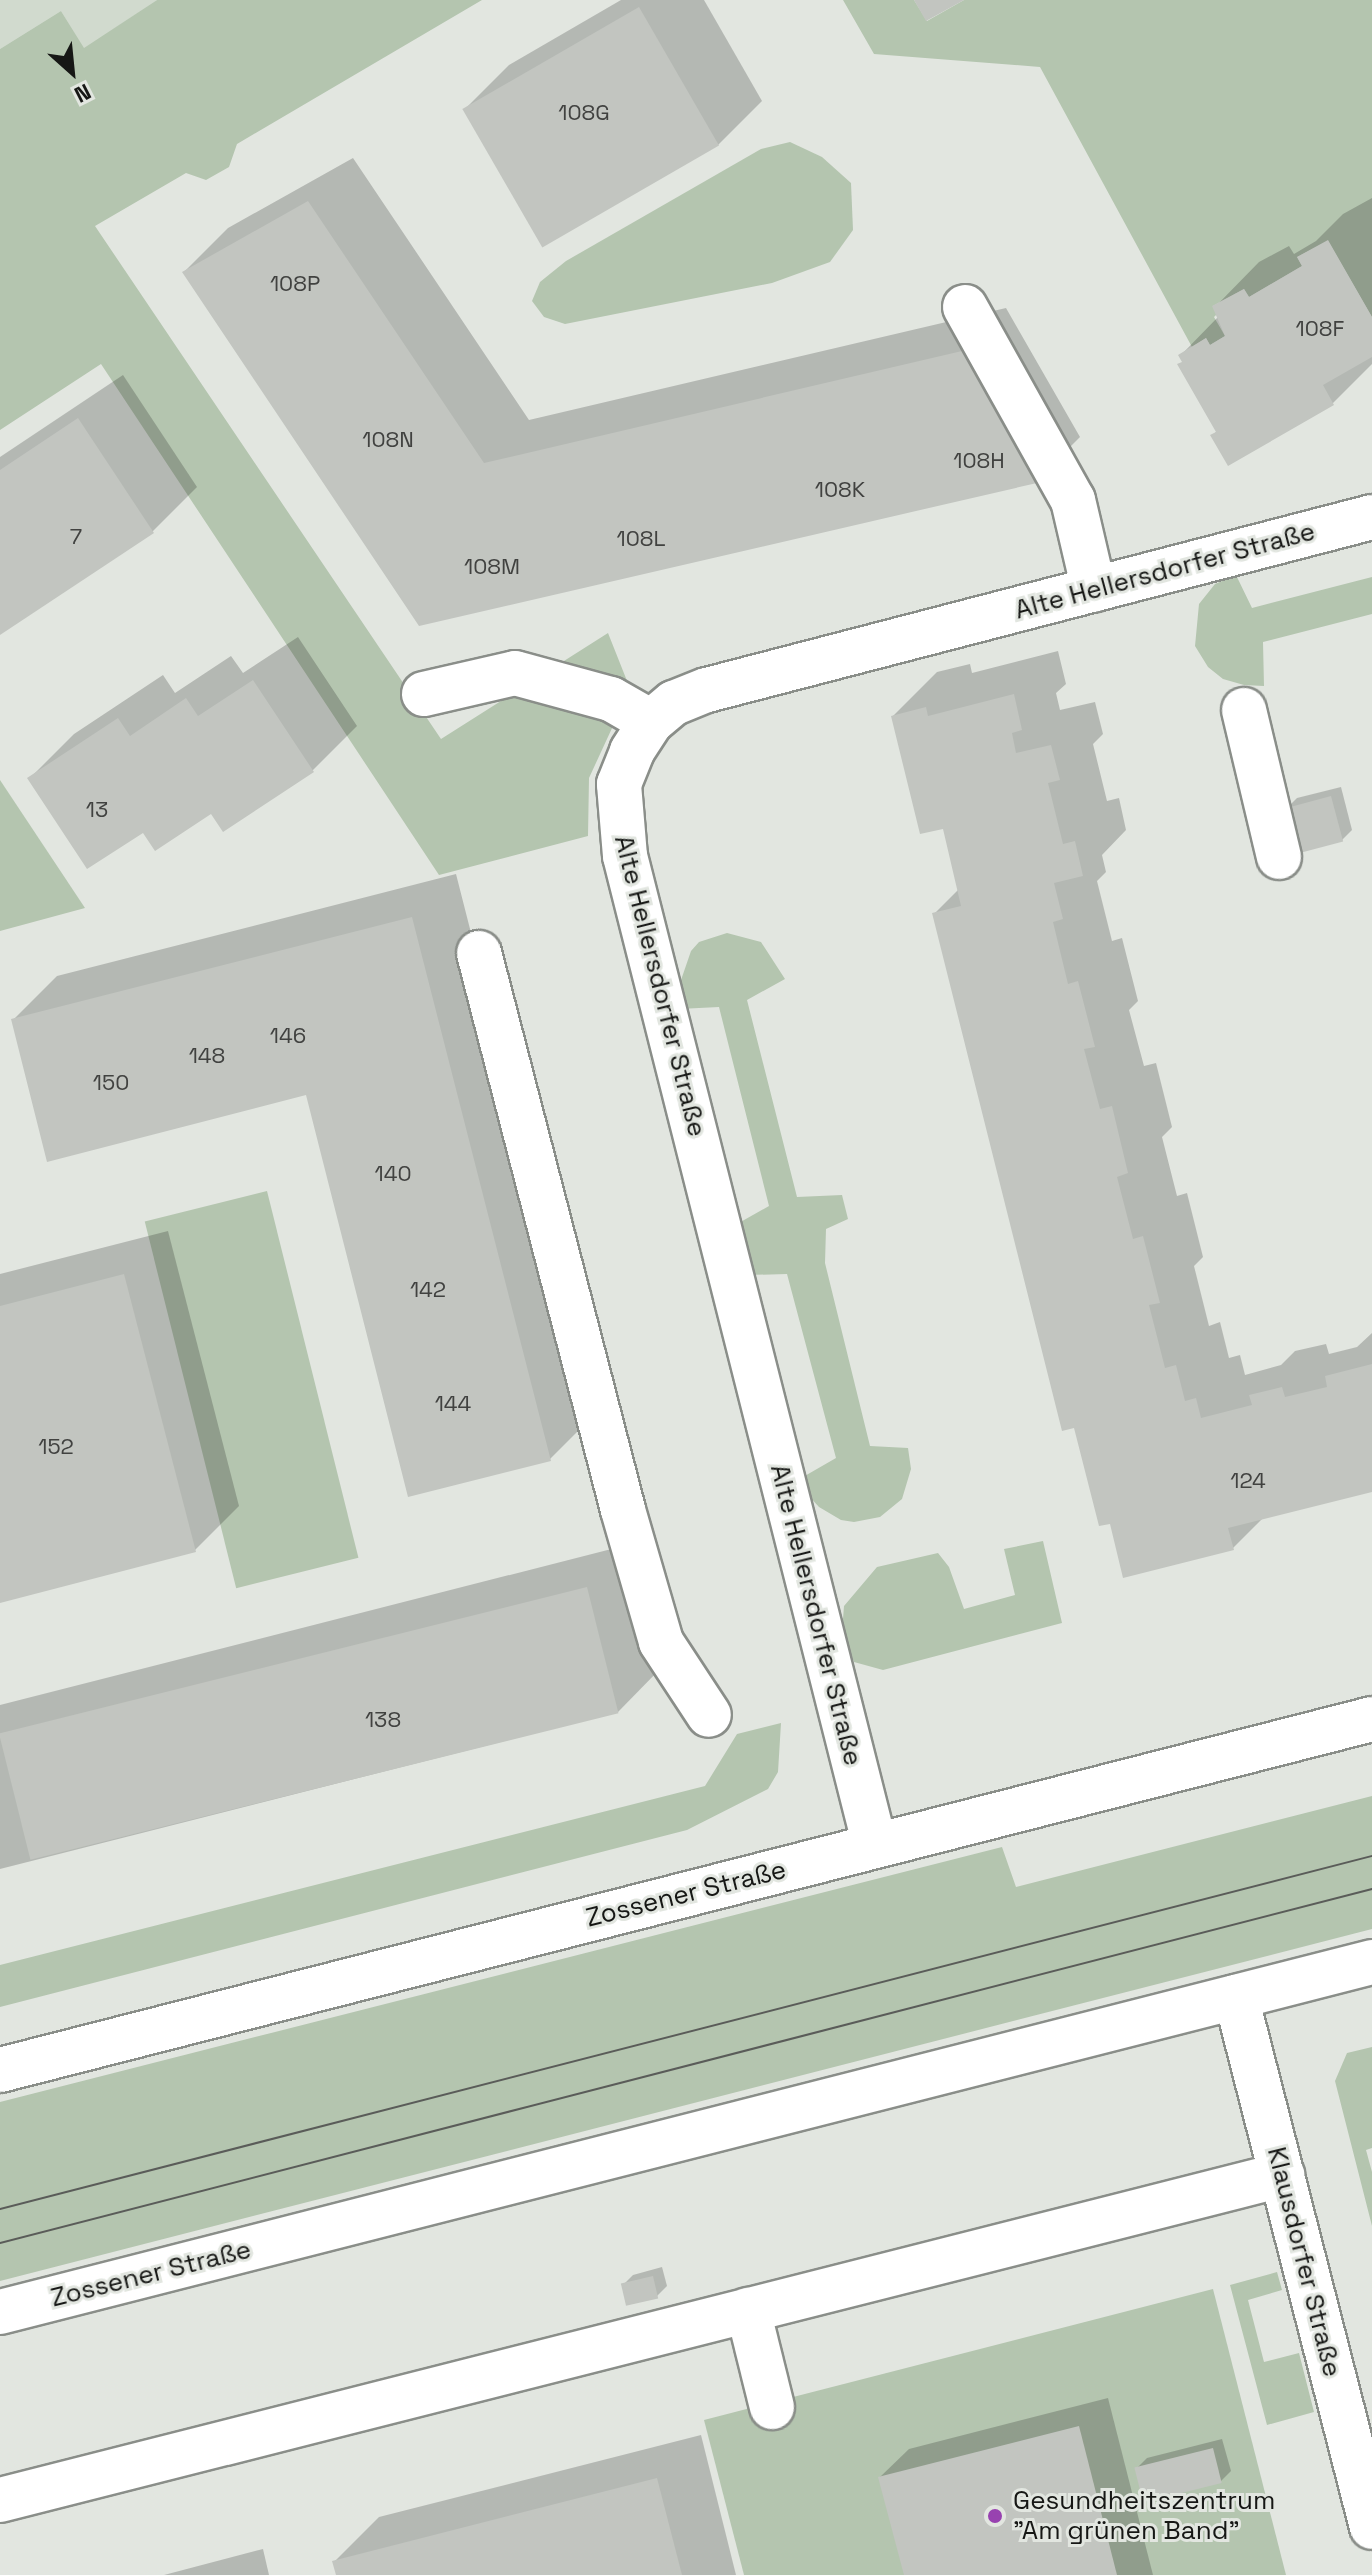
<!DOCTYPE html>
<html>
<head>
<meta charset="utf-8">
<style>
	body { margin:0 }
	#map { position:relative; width:1372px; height:2575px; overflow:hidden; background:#e2e6e0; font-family:"Space Grotesk",sans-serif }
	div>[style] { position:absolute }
	.built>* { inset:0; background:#d1dace }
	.green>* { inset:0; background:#b4c5af; transform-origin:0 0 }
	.shadow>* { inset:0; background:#0003 }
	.building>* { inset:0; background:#c2c5c0; transform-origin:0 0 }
	.roads { filter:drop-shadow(2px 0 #8a8e89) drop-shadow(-2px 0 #8a8e89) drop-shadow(0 2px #8a8e89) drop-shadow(0 -2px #8a8e89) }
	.minor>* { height:44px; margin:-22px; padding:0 22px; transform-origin:22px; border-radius:22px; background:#fff }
	.tram>* { height:2px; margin:-1px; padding:0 1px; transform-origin:1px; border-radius:1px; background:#5a5c59 }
	.dots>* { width:22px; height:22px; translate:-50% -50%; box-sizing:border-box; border:4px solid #e2e6e0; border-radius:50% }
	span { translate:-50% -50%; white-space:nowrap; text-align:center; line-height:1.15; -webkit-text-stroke:6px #e2e6e0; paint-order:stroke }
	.number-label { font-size:22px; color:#414240 }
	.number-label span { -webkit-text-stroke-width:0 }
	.street-label { font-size:26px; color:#161715 }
	.poi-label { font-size:26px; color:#161715 }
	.left { translate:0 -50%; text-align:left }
	.north { position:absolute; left:32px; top:32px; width:80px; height:80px; -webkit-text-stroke:6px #e2e6e0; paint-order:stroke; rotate:153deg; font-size:22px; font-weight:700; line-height:32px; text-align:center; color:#161715 }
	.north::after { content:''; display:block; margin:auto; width:28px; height:36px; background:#161715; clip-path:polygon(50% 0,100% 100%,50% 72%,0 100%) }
</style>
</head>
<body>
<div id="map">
	<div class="built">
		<i style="clip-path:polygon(0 0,157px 0,84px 49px,61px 11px,0 49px)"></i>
	</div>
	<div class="green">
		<i style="clip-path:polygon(157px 0,482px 0,237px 144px,229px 167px,206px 180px,186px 173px,95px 226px,441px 739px,608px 633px,633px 696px,613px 726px,589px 778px,588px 836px,439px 875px,101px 364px,0 430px,0 49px,61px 11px,84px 48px)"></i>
		<i style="clip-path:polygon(843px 0,914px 0,927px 21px,964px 0,1372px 0,1372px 317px,1328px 241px,1297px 257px,1302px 266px,1249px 297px,1244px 289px,1213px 306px,1217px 314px,1214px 317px,1225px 336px,1210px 345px,1206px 338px,1192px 347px,1040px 67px,874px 54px)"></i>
		<i style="clip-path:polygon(790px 142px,822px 157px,851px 183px,853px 230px,830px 262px,772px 283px,565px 324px,544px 317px,532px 301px,540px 282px,566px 261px,761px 149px)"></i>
		<i style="clip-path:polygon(1236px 575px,1252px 608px,1372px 577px,1372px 614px,1263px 642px,1264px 686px,1244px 685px,1223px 679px,1208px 667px,1195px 646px,1199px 604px,1215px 584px)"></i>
		<i style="clip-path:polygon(0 780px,85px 908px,0 931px)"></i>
		<i style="clip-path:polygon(727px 933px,761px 942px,785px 979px,747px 1000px,797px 1197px,842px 1195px,848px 1219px,826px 1229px,825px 1263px,870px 1446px,908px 1448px,911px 1469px,902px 1499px,880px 1517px,854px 1522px,841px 1520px,819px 1507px,808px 1495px,803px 1477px,836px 1458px,787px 1274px,748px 1275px,737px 1224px,769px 1206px,719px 1007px,679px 1009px,680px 983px,691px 951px,699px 942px)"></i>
		<i style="left:267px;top:1191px;width:378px;height:126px;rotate:76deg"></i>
		<i style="clip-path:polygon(1043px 1541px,1062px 1623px,883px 1670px,854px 1662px,842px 1632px,844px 1606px,877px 1567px,938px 1553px,949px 1567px,964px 1609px,1015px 1595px,1004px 1549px)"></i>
		<i style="clip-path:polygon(781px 1723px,778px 1772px,768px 1789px,687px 1830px,0 2007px,0 1965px,705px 1786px,737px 1734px)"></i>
		<i style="clip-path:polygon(1372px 1796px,1372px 1929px,0 2281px,0 2102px,1002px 1847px,1016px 1887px)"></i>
		<i style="clip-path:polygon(1372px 2047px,1372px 2148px,1366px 2150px,1372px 2172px,1372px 2226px,1335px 2081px,1347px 2053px)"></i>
		<i style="clip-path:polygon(1277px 2272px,1282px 2290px,1248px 2300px,1264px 2362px,1299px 2353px,1314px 2412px,1267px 2425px,1230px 2285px)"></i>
		<i style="clip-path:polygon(1213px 2289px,1286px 2575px,744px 2575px,704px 2420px)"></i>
	</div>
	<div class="shadow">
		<i style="clip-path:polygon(621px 0,704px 0,762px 101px,718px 145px,465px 109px,509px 65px)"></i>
		<i style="clip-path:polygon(353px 158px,529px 420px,1006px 308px,1080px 437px,1036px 481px,420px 624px,184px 272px,228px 228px)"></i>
		<i style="clip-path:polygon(1372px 198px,1372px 364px,1333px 403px,1213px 435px,1218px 430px,1181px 355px,1217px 318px,1219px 314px,1215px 307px,1259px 262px,1289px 246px,1294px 254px,1316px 241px,1343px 214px)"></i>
		<i style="clip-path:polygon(123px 375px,197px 487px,153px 531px,0 632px,0 457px)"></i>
		<i style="clip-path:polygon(298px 637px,357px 726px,313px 770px,211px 811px,144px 830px,30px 778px,74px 734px,163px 675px,175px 693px,231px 656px,243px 673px)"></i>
		<i style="clip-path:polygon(1058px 651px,1066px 684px,1056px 693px,1060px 710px,1095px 702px,1103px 734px,1093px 744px,1107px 801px,1119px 798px,1126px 830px,1102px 855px,1106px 872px,1097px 881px,1112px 941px,1122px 938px,1138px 1001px,1129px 1010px,1144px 1066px,1156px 1063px,1172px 1127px,1162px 1137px,1177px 1196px,1187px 1193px,1203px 1257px,1194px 1266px,1209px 1326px,1220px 1322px,1229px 1358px,1240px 1355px,1245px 1375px,1281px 1365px,1295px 1351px,1326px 1344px,1329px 1354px,1357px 1347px,1372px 1333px,1372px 1489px,1265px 1516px,1233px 1548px,1111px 1522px,935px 913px,959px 889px,944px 827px,893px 716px,937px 672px,970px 664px,972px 673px)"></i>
		<i style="clip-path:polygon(1341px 787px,1352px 830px,1342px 840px,1287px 808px,1297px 798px)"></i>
		<i style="clip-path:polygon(456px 874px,594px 1415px,550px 1459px,307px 1093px,13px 1020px,57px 976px)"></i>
		<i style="clip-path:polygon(168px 1231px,239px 1506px,195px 1550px,0 1601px,0 1274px)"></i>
		<i style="clip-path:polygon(631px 1544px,662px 1667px,618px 1712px,0 1869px,0 1705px)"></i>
		<i style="clip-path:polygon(662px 2267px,667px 2286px,657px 2296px,623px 2285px,633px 2275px)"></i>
		<i style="clip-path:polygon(1108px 2398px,1153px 2575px,905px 2575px,880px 2477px,909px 2449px)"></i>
		<i style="clip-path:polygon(701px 2435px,736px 2575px,338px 2575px,334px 2562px,379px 2517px)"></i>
		<i style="clip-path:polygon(1222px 2439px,1231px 2471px,1221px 2481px,1137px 2468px,1147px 2458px)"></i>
		<i style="clip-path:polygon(263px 2549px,269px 2575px,164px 2575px)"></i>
	</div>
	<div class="building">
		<i style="clip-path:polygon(914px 0,964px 0,926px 21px)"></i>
		<i style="left:639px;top:7px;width:160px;height:204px;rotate:60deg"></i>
		<i style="clip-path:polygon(308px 201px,484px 463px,962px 351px,1037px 483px,419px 626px,182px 272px)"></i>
		<i style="clip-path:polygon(1328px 240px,1372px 317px,1372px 357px,1323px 385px,1334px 405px,1228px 466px,1210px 435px,1216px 432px,1177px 364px,1182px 362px,1178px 355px,1206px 338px,1210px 345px,1225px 336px,1212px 306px,1244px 289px,1249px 297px,1302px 266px,1297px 257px)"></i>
		<i style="clip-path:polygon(78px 418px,154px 533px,0 635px,0 470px)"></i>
		<i style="clip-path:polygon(253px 680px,314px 772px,223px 832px,211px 814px,155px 851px,143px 833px,87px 869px,27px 778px,118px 718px,130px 736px,186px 698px,198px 716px)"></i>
		<i style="clip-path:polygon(1014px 694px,1022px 730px,1012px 733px,1016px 753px,1051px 745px,1060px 780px,1048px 783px,1063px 844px,1075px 841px,1083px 876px,1054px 883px,1063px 919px,1053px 922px,1068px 984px,1078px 981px,1095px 1047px,1084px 1049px,1100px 1109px,1112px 1106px,1128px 1173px,1117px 1177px,1133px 1239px,1143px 1236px,1160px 1303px,1149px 1305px,1165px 1368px,1176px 1365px,1185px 1401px,1196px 1398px,1201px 1418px,1252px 1405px,1249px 1395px,1282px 1387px,1285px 1397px,1327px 1387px,1325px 1376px,1372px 1364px,1372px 1492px,1228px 1528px,1234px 1550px,1123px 1578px,1110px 1524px,1099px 1526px,1074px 1428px,1062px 1431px,932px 913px,961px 906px,943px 829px,920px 834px,891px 716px,926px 707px,928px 716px)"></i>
		<i style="left:1331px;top:796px;width:47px;height:48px;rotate:75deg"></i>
		<i style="clip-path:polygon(412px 917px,551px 1461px,408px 1497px,306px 1095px,47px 1162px,11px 1019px)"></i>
		<i style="clip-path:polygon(124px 1274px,196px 1552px,0 1603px,0 1306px)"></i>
		<i style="left:587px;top:1587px;width:130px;height:606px;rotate:76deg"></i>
		<i style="left:653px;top:2276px;width:23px;height:33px;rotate:77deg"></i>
		<i style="clip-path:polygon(1079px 2426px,1117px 2575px,904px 2575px,878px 2477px)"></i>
		<i style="left:1213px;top:2448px;width:36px;height:81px;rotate:76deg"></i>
		<i style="clip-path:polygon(657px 2478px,682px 2575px,336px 2575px,332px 2561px)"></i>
	</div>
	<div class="roads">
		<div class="minor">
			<i style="left:965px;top:307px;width:221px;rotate:60.8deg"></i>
			<i style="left:1073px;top:500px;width:92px;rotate:76.9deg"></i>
			<i style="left:424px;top:694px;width:93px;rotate:-13deg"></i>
			<i style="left:515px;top:673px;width:99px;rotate:15.2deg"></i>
			<i style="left:611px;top:699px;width:46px;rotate:29.9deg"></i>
			<i style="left:1244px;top:710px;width:151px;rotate:76.6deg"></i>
			<i style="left:479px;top:953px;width:575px;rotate:75.5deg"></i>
			<i style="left:623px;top:1510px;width:137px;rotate:73.9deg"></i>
			<i style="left:661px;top:1642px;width:87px;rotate:56.7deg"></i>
			<i style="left:875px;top:1846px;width:1021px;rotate:-104.17deg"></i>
			<i style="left:625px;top:856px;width:72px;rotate:-94.8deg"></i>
			<i style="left:619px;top:784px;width:35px;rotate:-68deg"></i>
			<i style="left:632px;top:751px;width:35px;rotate:-57deg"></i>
			<i style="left:651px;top:722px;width:30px;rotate:-40deg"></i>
			<i style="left:674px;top:703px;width:35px;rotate:-22deg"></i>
			<i style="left:707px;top:690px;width:687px;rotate:-14.58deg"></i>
			<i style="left:1236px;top:1997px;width:547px;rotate:75.61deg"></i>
			<i style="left:0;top:2070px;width:1416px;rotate:-14.35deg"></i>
			<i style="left:748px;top:2310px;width:100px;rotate:76.1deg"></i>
			<i style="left:0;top:2312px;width:1416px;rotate:-14.31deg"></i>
			<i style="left:0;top:2500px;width:1323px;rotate:-14.23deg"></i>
		</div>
	</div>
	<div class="tram">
		<i style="left:0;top:2209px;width:1417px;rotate:-14.43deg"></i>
		<i style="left:0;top:2243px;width:1417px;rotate:-14.47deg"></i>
	</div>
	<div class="dots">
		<i style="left:995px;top:2516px;background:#9842b0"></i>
	</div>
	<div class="number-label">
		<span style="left:584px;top:113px">108G</span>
		<span style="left:295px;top:284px">108P</span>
		<span style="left:1320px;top:329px">108F</span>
		<span style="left:388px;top:440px">108N</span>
		<span style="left:979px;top:461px">108H</span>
		<span style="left:840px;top:490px">108K</span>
		<span style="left:76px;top:537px">7</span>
		<span style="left:641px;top:539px">108L</span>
		<span style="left:492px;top:567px">108M</span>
		<span style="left:97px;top:810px">13</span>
		<span style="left:288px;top:1036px">146</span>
		<span style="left:207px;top:1056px">148</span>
		<span style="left:111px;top:1083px">150</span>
		<span style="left:393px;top:1174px">140</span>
		<span style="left:428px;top:1290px">142</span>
		<span style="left:453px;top:1404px">144</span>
		<span style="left:56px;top:1447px">152</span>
		<span style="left:1248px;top:1481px">124</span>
		<span style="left:383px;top:1720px">138</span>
	</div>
	<div class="street-label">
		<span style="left:1165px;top:571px;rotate:-15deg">Alte Hellersdorfer Straße</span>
		<span style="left:660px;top:986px;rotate:76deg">Alte Hellersdorfer Straße</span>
		<span style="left:816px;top:1615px;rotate:76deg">Alte Hellersdorfer Straße</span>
		<span style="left:686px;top:1894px;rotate:-14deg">Zossener Straße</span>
		<span style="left:1304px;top:2262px;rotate:76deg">Klausdorfer Straße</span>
		<span style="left:151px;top:2274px;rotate:-14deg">Zossener Straße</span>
	</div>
	<div class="poi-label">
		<span class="left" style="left:1013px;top:2516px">Gesundheitszentrum<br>"Am grünen Band"</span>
	</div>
	<div class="north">N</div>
</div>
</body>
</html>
